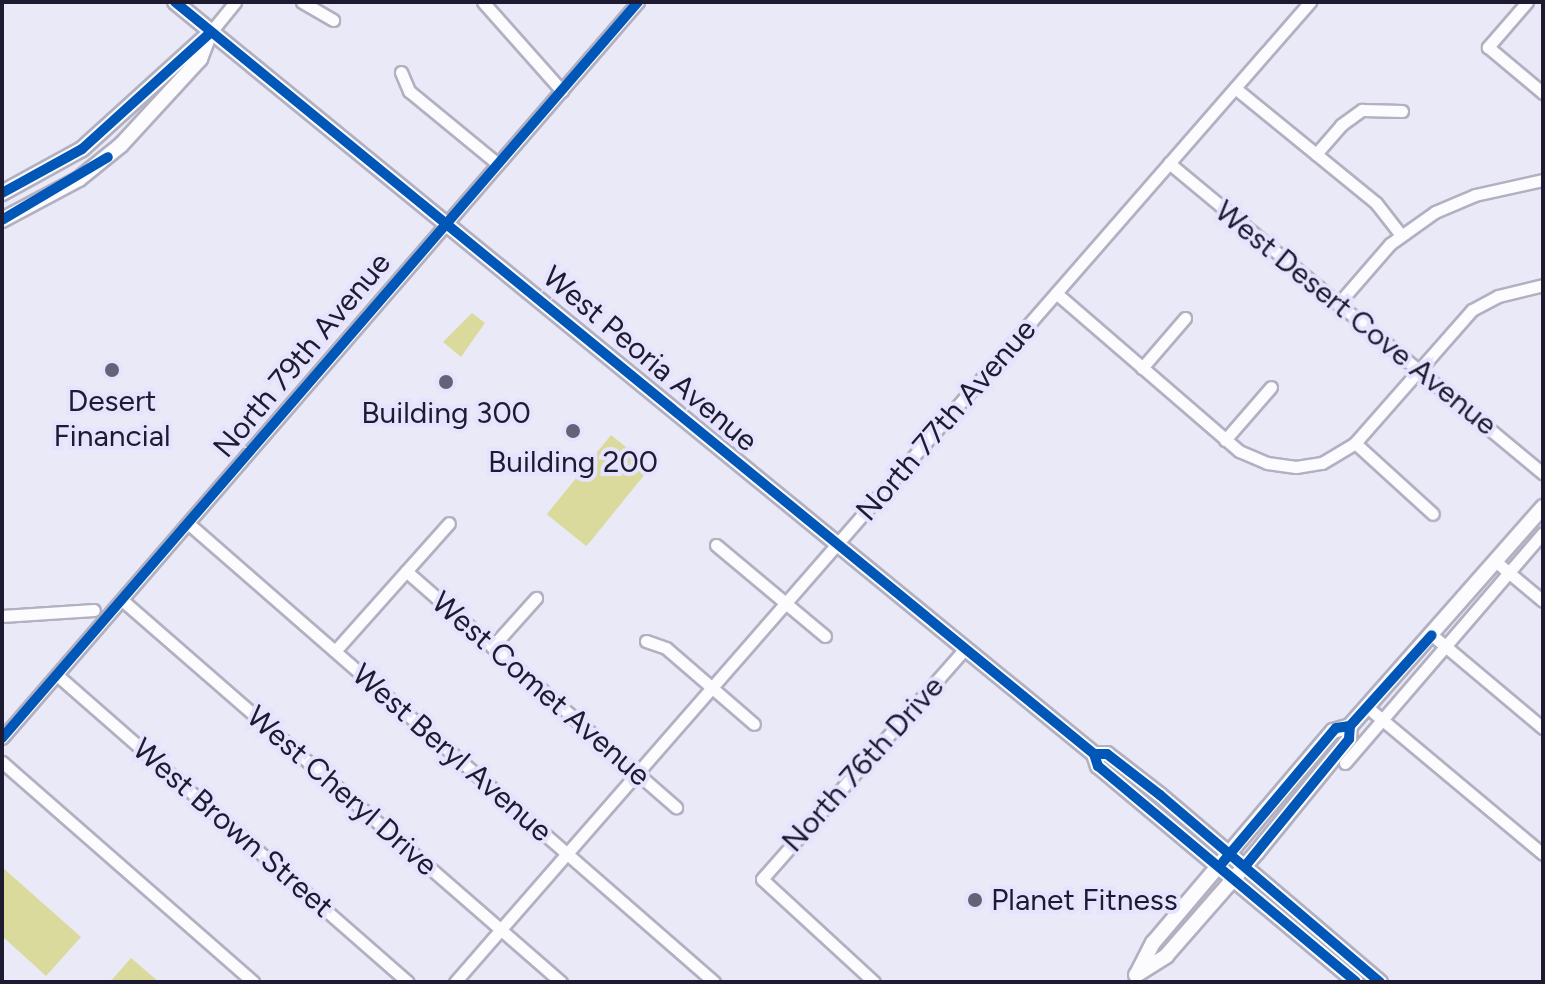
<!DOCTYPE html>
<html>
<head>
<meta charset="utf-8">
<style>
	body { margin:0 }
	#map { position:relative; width:1545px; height:984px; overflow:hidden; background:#eae9f7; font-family:Figtree,sans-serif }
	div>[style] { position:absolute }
	.green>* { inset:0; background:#dada9d; transform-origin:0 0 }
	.roads { filter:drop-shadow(2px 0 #b2b0c1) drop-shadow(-2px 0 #b2b0c1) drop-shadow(0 2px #b2b0c1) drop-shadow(0 -2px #b2b0c1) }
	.minor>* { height:11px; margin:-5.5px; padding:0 5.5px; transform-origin:5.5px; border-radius:5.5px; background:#fcfcfe }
	.major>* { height:14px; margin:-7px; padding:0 7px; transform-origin:7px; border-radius:7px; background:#fcfcfe }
	.cycleway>* { height:10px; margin:-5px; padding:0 5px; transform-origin:5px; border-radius:5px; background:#0057b8 }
	.dots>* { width:22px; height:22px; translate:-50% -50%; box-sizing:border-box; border:4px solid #e5e3fd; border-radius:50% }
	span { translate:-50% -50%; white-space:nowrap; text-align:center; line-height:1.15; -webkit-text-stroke:8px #e5e3fd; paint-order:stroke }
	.street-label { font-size:30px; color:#1e1a32 }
	.poi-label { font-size:30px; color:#1e1a32 }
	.left { translate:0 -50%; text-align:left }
	.frame { position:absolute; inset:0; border:4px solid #1e1a32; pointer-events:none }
</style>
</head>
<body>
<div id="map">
	<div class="green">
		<i style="clip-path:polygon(472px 313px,485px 323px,461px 357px,443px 342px)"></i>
		<i style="left:611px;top:435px;width:51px;height:102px;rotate:39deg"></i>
		<i style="clip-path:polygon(2px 867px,81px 937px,46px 976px,2px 936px)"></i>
		<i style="clip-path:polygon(131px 958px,159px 982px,110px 982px)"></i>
	</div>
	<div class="roads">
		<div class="minor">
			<i style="left:302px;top:2px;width:36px;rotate:30deg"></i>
			<i style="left:483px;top:2px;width:119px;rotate:48.4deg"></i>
			<i style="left:1527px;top:2px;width:60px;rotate:130.9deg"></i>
			<i style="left:1488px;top:47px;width:72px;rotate:39.9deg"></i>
			<i style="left:210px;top:33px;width:40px;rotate:-51deg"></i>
			<i style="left:401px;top:72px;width:21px;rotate:67deg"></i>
			<i style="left:409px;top:91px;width:115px;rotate:39.4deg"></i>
			<i style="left:1235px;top:88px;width:182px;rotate:39.2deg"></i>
			<i style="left:1376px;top:203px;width:41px;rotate:52deg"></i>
			<i style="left:1316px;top:154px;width:38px;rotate:-49deg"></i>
			<i style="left:1341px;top:125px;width:26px;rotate:-36deg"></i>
			<i style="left:1362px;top:110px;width:40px;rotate:1.4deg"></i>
			<i style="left:1169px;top:163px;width:486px;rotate:39.7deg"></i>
			<i style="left:1056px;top:293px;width:242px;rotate:40.8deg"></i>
			<i style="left:1239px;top:451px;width:30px;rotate:23deg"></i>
			<i style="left:1267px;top:463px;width:29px;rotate:8deg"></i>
			<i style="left:1296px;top:467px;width:26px;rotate:-9deg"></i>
			<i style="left:1322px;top:463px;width:39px;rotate:-31deg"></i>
			<i style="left:1355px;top:443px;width:177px;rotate:-48.7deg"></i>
			<i style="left:1472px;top:310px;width:30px;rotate:-28deg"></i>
			<i style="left:1498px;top:296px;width:46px;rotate:-13.7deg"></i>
			<i style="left:1338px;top:304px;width:79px;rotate:-49.1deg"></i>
			<i style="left:1390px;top:244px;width:55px;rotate:-35.4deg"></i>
			<i style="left:1435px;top:212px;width:43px;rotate:-23deg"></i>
			<i style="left:1475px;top:195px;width:70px;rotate:-12.4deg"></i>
			<i style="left:1142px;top:368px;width:66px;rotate:-49.3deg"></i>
			<i style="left:1225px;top:440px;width:70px;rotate:-49deg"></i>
			<i style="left:1355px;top:443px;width:105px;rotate:42.3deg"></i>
			<i style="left:189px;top:524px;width:697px;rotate:41.1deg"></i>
			<i style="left:716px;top:545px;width:142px;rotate:39.9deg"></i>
			<i style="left:1495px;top:561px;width:62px;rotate:39.8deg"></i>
			<i style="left:406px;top:571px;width:359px;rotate:41.2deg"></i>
			<i style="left:122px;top:600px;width:582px;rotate:41.03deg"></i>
			<i style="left:2px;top:616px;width:92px;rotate:-3.7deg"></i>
			<i style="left:1432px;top:635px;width:145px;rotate:40deg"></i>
			<i style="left:646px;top:641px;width:21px;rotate:19deg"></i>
			<i style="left:666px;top:648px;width:116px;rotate:40.8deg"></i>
			<i style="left:492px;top:647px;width:66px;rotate:-48.1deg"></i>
			<i style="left:335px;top:651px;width:171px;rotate:-48.3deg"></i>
			<i style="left:57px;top:675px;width:466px;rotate:41.2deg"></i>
			<i style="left:1367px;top:707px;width:229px;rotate:39.9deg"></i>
			<i style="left:2px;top:738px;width:973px;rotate:-49.17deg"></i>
			<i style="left:2px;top:762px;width:334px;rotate:41.2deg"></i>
			<i style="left:1345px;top:763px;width:303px;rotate:-49.3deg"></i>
			<i style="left:455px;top:982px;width:1301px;rotate:-48.9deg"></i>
			<i style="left:874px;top:982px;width:152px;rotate:-137.4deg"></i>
			<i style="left:762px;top:879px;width:307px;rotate:-48.6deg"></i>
		</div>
		<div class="major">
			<i style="left:175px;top:2px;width:1187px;rotate:39.29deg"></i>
			<i style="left:1094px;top:754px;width:13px;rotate:72deg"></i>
			<i style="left:1098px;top:766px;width:336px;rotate:39.9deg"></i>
			<i style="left:2px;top:193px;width:91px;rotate:-28.8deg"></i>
			<i style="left:82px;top:149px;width:173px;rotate:-42.2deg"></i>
			<i style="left:2px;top:220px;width:87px;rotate:-28deg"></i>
			<i style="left:79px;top:179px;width:54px;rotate:-39deg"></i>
			<i style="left:121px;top:145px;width:117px;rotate:-47.4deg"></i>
			<i style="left:200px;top:59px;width:28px;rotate:-69deg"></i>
			<i style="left:1094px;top:754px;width:13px"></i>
			<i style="left:1107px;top:754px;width:67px;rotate:37.7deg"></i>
			<i style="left:1160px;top:795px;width:289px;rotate:40.4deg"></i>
			<i style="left:1138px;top:972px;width:33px;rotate:-63deg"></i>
			<i style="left:1153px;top:943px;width:278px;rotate:-49.7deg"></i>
			<i style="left:1333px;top:731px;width:18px;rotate:-16deg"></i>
			<i style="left:1136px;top:975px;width:36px;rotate:-32deg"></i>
			<i style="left:1166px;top:956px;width:138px;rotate:-48.8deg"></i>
			<i style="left:1257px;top:852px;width:146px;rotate:-50.8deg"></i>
			<i style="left:1349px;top:739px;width:13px;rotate:-86deg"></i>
			<i style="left:1350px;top:726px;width:292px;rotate:-48.6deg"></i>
		</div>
	</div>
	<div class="cycleway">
		<i style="left:175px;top:2px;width:1187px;rotate:39.29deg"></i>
		<i style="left:1094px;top:754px;width:13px;rotate:72deg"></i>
		<i style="left:1098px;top:766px;width:336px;rotate:39.9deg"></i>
		<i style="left:2px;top:193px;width:91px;rotate:-28.8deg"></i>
		<i style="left:82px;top:149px;width:173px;rotate:-42.2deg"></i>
		<i style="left:2px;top:220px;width:123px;rotate:-30.7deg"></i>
		<i style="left:2px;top:738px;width:973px;rotate:-49.17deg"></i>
		<i style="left:1094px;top:754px;width:13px"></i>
		<i style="left:1107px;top:754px;width:67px;rotate:37.7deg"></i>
		<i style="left:1160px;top:795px;width:289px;rotate:40.4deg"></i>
		<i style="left:1223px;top:862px;width:175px;rotate:-49.9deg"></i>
		<i style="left:1336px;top:728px;width:14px;rotate:-8deg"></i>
		<i style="left:1246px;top:865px;width:163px;rotate:-50.7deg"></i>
		<i style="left:1349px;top:739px;width:13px;rotate:-86deg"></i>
		<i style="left:1350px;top:726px;width:122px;rotate:-48deg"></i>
	</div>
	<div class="dots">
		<i style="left:112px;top:370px;background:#656277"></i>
		<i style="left:446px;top:382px;background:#656277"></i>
		<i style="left:573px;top:431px;background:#656277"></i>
		<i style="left:975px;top:900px;background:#656277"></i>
	</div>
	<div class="street-label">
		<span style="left:1356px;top:318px;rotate:39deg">West Desert Cove Avenue</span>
		<span style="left:302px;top:355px;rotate:-50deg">North 79th Avenue</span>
		<span style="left:650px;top:359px;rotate:40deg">West Peoria Avenue</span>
		<span style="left:946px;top:420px;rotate:-49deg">North 77th Avenue</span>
		<span style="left:541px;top:689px;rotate:41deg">West Comet Avenue</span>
		<span style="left:452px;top:753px;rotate:41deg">West Beryl Avenue</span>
		<span style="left:863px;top:764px;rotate:-48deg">North 76th Drive</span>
		<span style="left:342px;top:791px;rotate:41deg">West Cheryl Drive</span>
		<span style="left:233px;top:828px;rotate:41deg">West Brown Street</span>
	</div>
	<div class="poi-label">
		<span style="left:112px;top:418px">Desert<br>Financial</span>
		<span style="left:446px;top:413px">Building 300</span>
		<span style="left:573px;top:462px">Building 200</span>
		<span class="left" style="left:991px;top:900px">Planet Fitness</span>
	</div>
	<div class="frame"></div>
</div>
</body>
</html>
